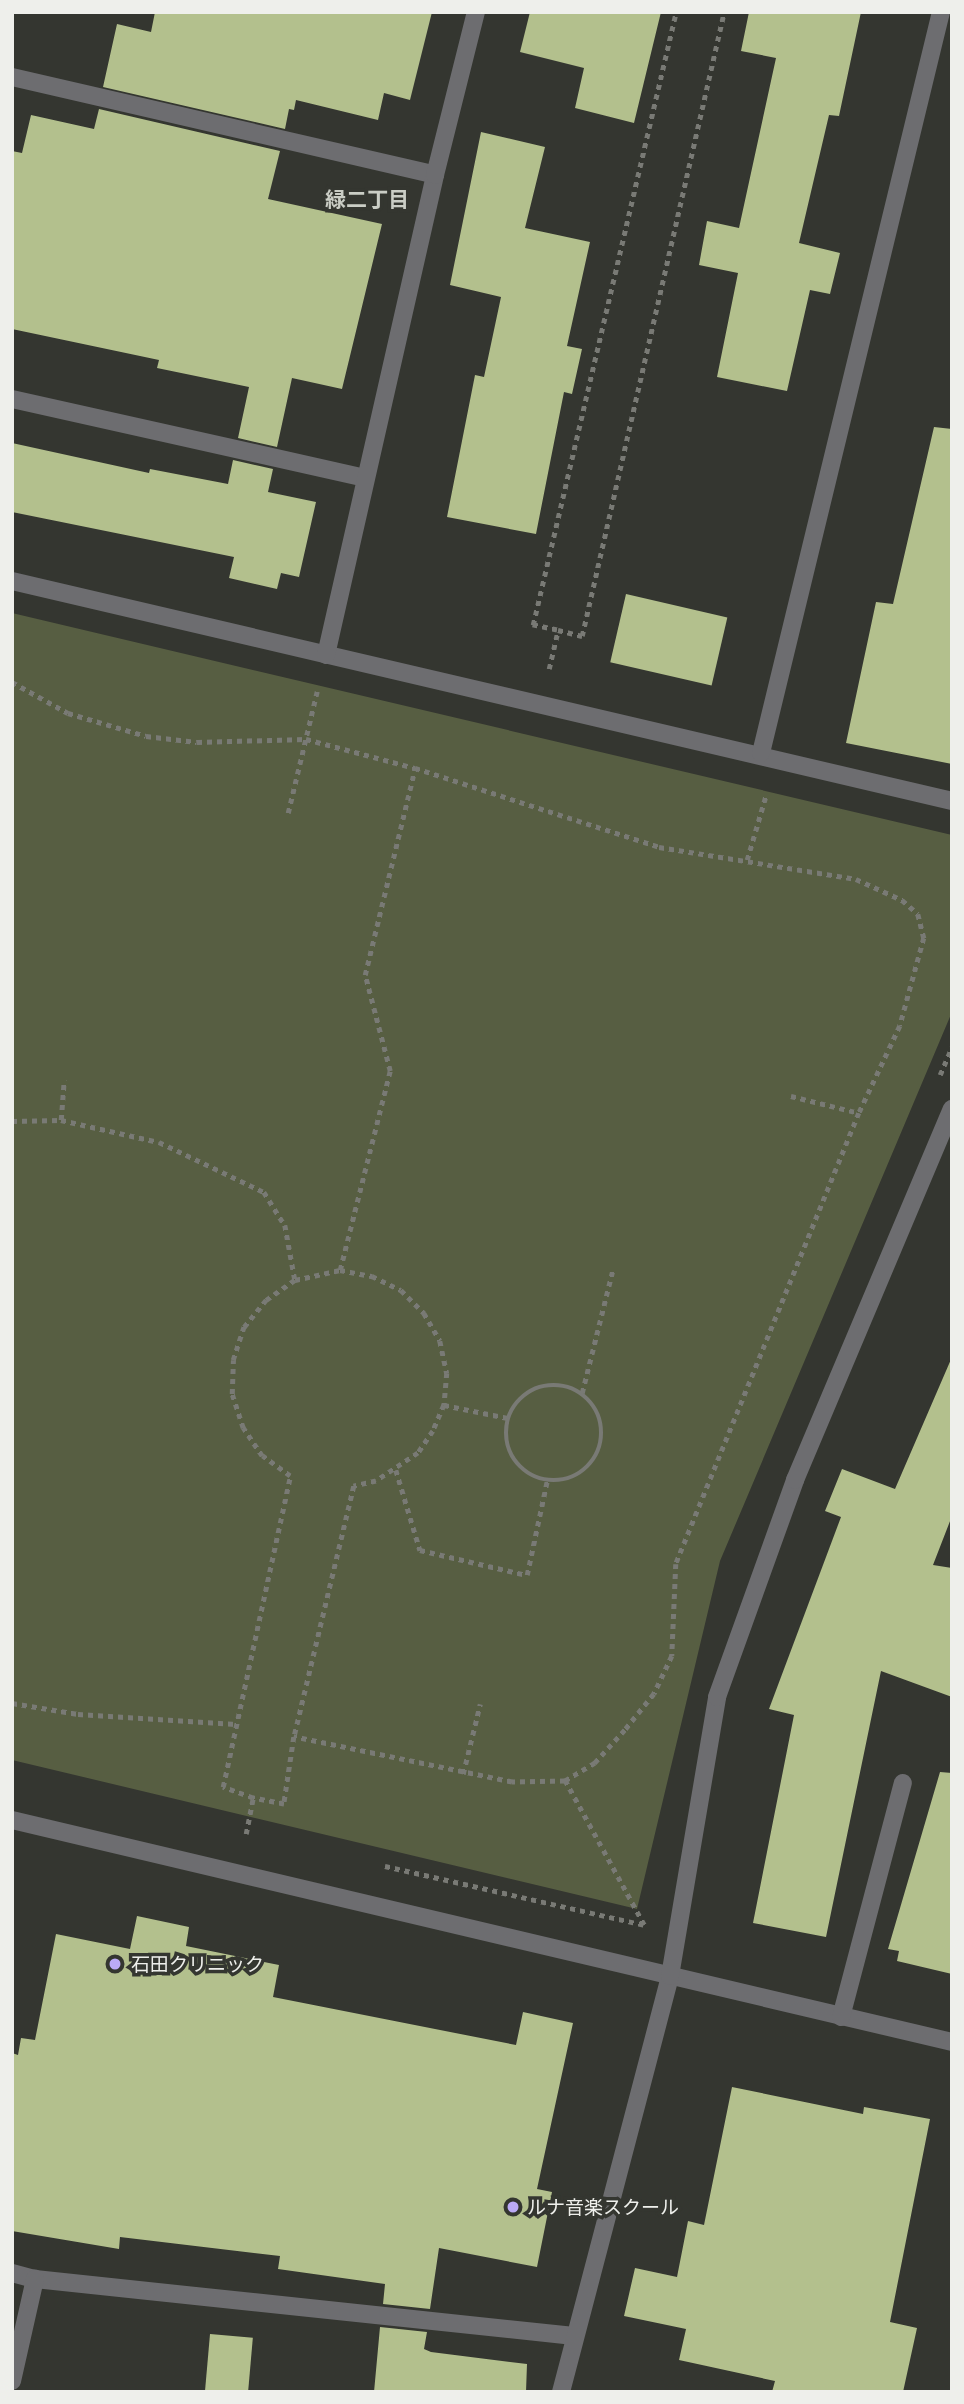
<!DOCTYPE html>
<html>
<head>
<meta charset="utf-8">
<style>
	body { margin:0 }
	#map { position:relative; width:964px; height:2404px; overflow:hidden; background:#343630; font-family:Barlow,"Noto Sans JP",sans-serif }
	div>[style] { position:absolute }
	.green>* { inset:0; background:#575e42 }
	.building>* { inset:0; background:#b3c08d; transform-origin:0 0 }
	.path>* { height:4.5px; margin-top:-2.25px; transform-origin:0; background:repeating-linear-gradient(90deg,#797a75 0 5px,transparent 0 10px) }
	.path>.ring { margin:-2.25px; padding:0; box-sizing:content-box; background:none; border:4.5px solid #797a75; border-radius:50% }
	.minor>* { height:18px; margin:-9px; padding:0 9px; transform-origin:9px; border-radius:9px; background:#6d6d70 }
	.dots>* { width:19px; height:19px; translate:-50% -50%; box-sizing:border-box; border:4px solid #343630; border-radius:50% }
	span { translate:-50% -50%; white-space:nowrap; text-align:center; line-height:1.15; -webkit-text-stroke:7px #343630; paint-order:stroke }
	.poi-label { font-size:19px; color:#eeefeb }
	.left { translate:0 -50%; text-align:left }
	.neighbourhood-label { font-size:21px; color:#cacdc5; font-weight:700 }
	.frame { position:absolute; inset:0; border:14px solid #eeefeb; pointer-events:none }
</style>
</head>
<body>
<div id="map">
	<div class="green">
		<i style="clip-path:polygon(12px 613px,952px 835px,952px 1012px,720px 1561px,637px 1909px,12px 1760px)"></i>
	</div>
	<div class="building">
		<i style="clip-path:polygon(155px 12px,432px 12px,410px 100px,384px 93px,378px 120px,296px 100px,294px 110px,289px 109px,285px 129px,103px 87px,117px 24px,151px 32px)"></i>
		<i style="clip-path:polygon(530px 12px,661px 12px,634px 123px,575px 108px,584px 68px,520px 52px)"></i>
		<i style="clip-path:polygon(749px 12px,861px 12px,839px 116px,829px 115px,799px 243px,840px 253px,830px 294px,810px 290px,787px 391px,717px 377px,738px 273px,699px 265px,707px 221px,739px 228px,776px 58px,741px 51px)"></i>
		<i style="clip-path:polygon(99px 109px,280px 151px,268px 199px,382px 224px,342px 389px,292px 378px,277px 447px,238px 438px,249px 387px,157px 368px,159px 360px,12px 329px,12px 151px,22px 153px,31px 115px,94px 129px)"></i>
		<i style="clip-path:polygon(481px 132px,545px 147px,525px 228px,590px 242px,567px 346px,582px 349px,572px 394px,564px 392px,536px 534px,447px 517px,475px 375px,484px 377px,501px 297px,450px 285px)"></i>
		<i style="clip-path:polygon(934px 427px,952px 429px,952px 764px,846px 743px,876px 602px,893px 604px)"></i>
		<i style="clip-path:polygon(12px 443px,149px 473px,150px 469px,228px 484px,233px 460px,273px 469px,268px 492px,316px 502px,299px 577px,281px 573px,277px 589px,229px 578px,234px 557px,12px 512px)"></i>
		<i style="left:626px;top:594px;width:104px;height:70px;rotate:13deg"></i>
		<i style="clip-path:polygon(952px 1357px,952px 1516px,933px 1565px,952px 1568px,952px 1697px,881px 1671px,826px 1937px,753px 1923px,794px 1715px,769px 1709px,841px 1517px,825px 1511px,842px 1469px,895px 1489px)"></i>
		<i style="clip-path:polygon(940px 1772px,952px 1773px,952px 1974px,897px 1961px,899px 1951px,888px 1949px)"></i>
		<i style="clip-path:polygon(137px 1916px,189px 1927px,186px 1946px,279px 1965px,273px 1997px,516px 2045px,523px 2012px,573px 2023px,537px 2189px,552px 2192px,537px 2267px,439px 2248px,430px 2309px,383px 2304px,385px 2284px,278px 2269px,280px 2256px,120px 2237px,119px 2249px,12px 2231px,12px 2053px,18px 2055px,21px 2038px,35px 2040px,56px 1934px,130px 1949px)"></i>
		<i style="clip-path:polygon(732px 2087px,863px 2114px,864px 2107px,930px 2119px,890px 2322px,917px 2328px,903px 2392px,772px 2392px,775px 2381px,679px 2360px,686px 2329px,624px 2316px,635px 2268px,677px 2277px,688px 2221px,704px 2225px)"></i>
		<i style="clip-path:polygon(380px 2327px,427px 2332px,424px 2349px,431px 2352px,527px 2364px,526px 2392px,374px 2392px)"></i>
		<i style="left:210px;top:2334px;width:43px;height:58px;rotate:5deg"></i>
	</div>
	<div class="path">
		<i style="left:557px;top:630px;width:25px;rotate:-168deg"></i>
		<i style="left:533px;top:625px;width:629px;rotate:-76.87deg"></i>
		<i style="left:549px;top:669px;width:40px;rotate:-77deg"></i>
		<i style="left:558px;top:630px;width:25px;rotate:14deg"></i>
		<i style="left:582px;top:636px;width:640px;rotate:-77.18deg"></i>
		<i style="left:12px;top:682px;width:64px;rotate:29deg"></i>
		<i style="left:68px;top:713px;width:81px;rotate:16.4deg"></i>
		<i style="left:146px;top:736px;width:51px;rotate:6.7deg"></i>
		<i style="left:197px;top:742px;width:109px;rotate:-1.6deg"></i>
		<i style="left:306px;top:739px;width:113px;rotate:14.9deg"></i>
		<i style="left:415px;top:768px;width:256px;rotate:17.9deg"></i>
		<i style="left:659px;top:847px;width:200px;rotate:9.2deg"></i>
		<i style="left:856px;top:879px;width:51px;rotate:24.5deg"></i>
		<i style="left:902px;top:900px;width:21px;rotate:41deg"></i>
		<i style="left:918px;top:914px;width:25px;rotate:76deg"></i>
		<i style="left:924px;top:938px;width:91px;rotate:105.3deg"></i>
		<i style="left:900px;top:1026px;width:96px;rotate:115.2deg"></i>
		<i style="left:859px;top:1113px;width:487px;rotate:112.1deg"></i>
		<i style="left:676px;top:1564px;width:92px;rotate:92.5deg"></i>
		<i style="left:672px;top:1656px;width:42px;rotate:115.3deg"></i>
		<i style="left:654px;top:1694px;width:46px;rotate:128.9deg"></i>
		<i style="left:625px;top:1730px;width:45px;rotate:132.3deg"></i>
		<i style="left:595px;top:1763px;width:35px;rotate:149deg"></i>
		<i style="left:565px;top:1781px;width:53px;rotate:178.9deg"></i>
		<i style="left:512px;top:1782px;width:223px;rotate:-168.3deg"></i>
		<i style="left:288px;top:813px;width:125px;rotate:-76.6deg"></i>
		<i style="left:747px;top:860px;width:68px;rotate:-73.7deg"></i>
		<i style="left:940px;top:1075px;width:30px;rotate:-67deg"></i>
		<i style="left:791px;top:1096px;width:70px;rotate:14deg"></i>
		<i style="left:61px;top:1120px;width:40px;rotate:-85.7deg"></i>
		<i style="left:12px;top:1121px;width:49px;rotate:-1.2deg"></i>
		<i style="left:61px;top:1120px;width:100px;rotate:12.7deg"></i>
		<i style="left:159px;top:1142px;width:116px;rotate:25.5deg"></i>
		<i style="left:264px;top:1192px;width:39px;rotate:58deg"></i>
		<i style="left:285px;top:1225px;width:56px;rotate:79.7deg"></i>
		<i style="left:340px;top:1270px;width:33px;rotate:11deg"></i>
		<i style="left:372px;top:1276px;width:32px;rotate:26deg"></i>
		<i style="left:401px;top:1290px;width:33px;rotate:45deg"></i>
		<i style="left:424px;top:1313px;width:32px;rotate:60deg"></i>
		<i style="left:440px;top:1341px;width:33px;rotate:78deg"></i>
		<i style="left:447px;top:1373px;width:32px;rotate:95deg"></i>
		<i style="left:444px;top:1405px;width:28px;rotate:113deg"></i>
		<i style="left:433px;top:1431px;width:27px;rotate:124deg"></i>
		<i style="left:418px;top:1453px;width:50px;rotate:146.3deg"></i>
		<i style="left:376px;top:1481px;width:23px;rotate:167deg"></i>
		<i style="left:354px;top:1486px;width:258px;rotate:103.4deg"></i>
		<i style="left:294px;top:1737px;width:68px;rotate:98.5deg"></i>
		<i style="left:284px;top:1804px;width:32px;rotate:-169deg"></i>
		<i style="left:253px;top:1798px;width:32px;rotate:-160deg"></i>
		<i style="left:223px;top:1787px;width:318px;rotate:-77.8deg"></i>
		<i style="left:290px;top:1476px;width:34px;rotate:-144deg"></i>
		<i style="left:262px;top:1456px;width:34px;rotate:-124deg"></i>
		<i style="left:243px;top:1428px;width:36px;rotate:-108deg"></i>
		<i style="left:232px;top:1394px;width:34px;rotate:-88deg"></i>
		<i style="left:233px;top:1360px;width:35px;rotate:-72deg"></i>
		<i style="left:244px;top:1327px;width:35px;rotate:-51deg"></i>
		<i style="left:266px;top:1300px;width:35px;rotate:-35deg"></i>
		<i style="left:295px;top:1280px;width:46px;rotate:-12.5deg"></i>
		<i style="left:340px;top:1270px;width:205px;rotate:-75.9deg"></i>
		<i style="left:390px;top:1071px;width:99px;rotate:-104.6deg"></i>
		<i style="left:365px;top:975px;width:213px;rotate:-76.4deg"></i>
		<i class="ring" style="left:506px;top:1385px;width:91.5px;height:91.5px"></i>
		<i style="left:582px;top:1393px;width:128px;rotate:-76deg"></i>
		<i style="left:444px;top:1405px;width:65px;rotate:11.5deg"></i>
		<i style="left:396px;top:1470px;width:84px;rotate:73.3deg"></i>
		<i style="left:420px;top:1550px;width:110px;rotate:13.2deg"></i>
		<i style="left:527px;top:1575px;width:96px;rotate:-78deg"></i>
		<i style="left:12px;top:1703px;width:67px;rotate:9.5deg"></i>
		<i style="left:78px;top:1714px;width:158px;rotate:3.6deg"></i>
		<i style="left:463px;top:1774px;width:72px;rotate:-76.3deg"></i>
		<i style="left:246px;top:1834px;width:37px;rotate:-79deg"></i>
		<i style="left:385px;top:1866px;width:266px;rotate:12.8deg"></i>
		<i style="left:644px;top:1925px;width:164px;rotate:-118.7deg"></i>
	</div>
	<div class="minor">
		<i style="left:12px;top:77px;width:434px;rotate:13deg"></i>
		<i style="left:12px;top:399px;width:362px;rotate:12.6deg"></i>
		<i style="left:12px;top:581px;width:965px;rotate:13.17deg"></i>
		<i style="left:326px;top:655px;width:492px;rotate:-77.2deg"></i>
		<i style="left:435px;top:175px;width:168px;rotate:-75.9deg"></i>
		<i style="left:761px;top:753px;width:763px;rotate:-76.35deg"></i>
		<i style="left:12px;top:1820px;width:966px;rotate:13.29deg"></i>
		<i style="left:841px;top:2017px;width:242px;rotate:-75.2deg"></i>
		<i style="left:12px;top:2273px;width:24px;rotate:15deg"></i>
		<i style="left:35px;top:2279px;width:542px;rotate:6.04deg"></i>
		<i style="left:12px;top:2381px;width:105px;rotate:-77.3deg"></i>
		<i style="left:561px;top:2392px;width:430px;rotate:-75.3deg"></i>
		<i style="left:670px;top:1976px;width:283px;rotate:-80.4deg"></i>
		<i style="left:717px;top:1697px;width:231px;rotate:-70.2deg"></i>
		<i style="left:795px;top:1480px;width:403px;rotate:-67.1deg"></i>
	</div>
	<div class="dots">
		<i style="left:115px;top:1964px;background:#bbaaf6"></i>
		<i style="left:513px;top:2207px;background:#bbaaf6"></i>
	</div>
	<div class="poi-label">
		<span class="left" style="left:131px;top:1964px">石田クリニック</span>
		<span class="left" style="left:527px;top:2207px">ルナ音楽スクール</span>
	</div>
	<div class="neighbourhood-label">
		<span style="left:367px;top:199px">緑二丁目</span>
	</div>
	<div class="frame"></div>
</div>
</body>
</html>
